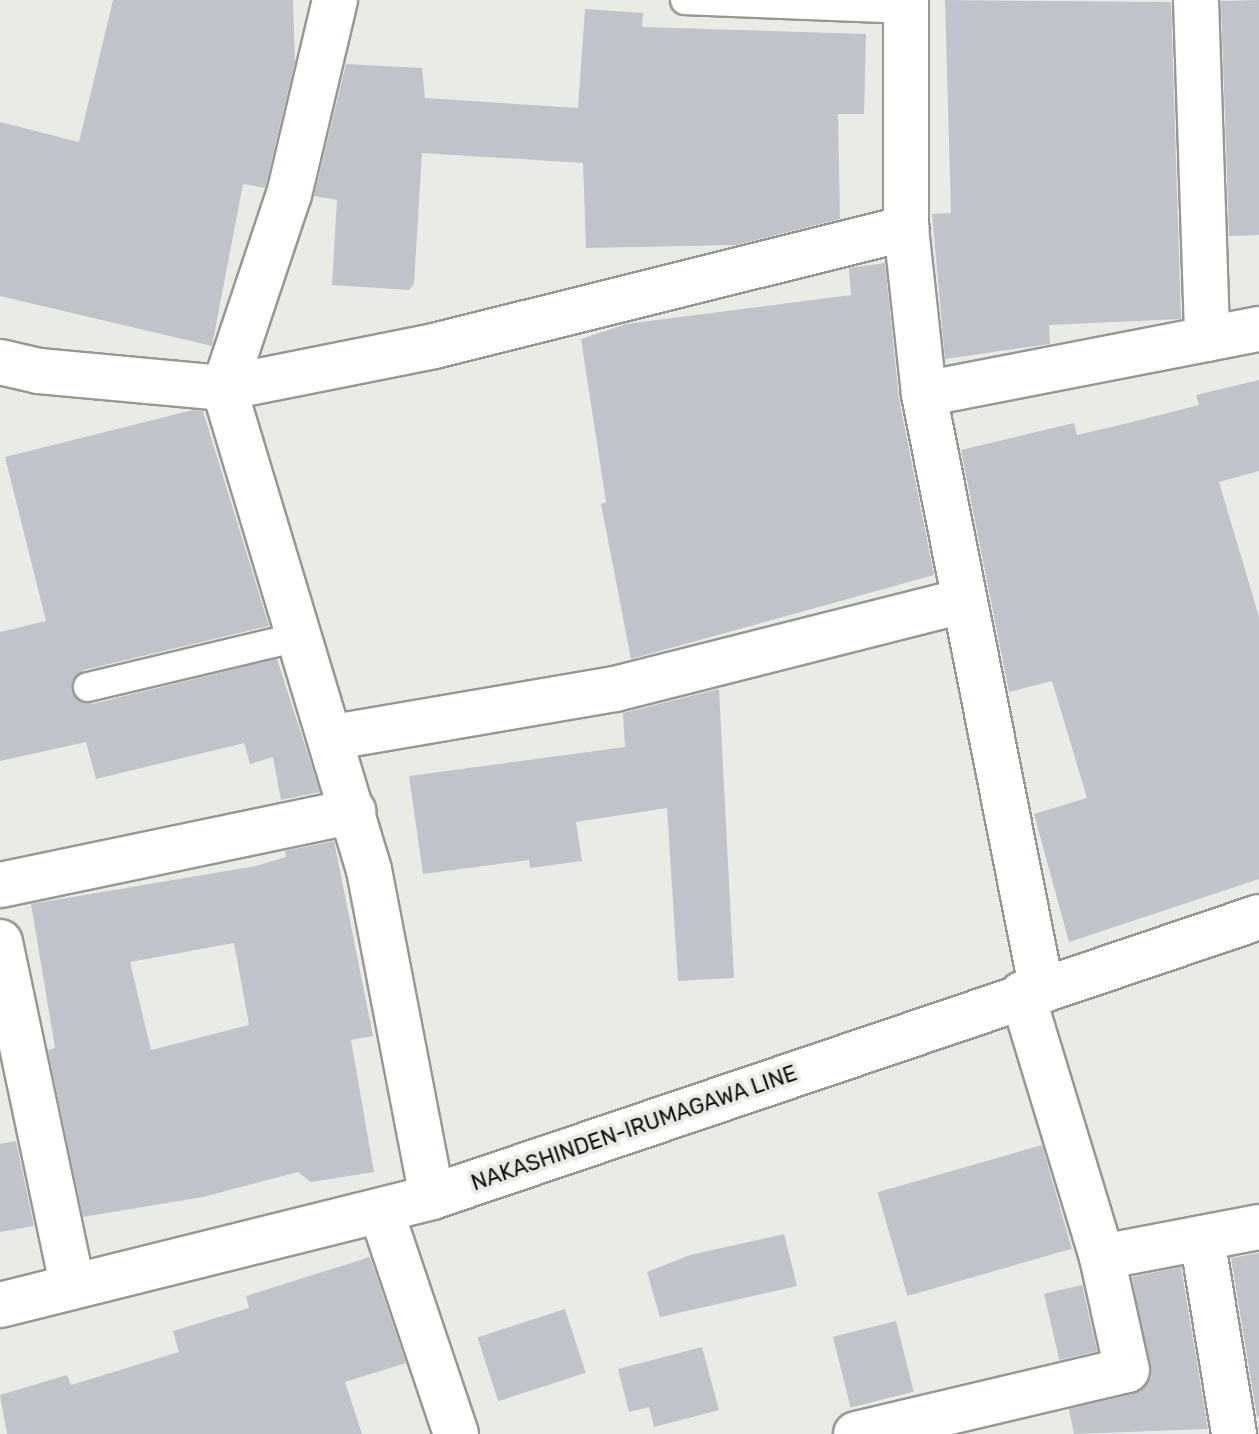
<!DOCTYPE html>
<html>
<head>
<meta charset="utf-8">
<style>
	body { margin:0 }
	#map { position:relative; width:1259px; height:1434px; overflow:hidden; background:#e9ece4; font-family:Rubik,sans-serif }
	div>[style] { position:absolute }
	.building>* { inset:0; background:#c1c3cb; transform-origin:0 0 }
	.roads { filter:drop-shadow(2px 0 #969991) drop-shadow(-2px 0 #969991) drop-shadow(0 2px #969991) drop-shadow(0 -2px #969991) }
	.lane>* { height:28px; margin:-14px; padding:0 14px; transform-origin:14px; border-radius:14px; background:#fff }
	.street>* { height:44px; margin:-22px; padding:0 22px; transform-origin:22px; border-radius:22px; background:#fff }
	.secondary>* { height:44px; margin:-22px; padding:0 22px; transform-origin:22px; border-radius:22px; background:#fff }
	span { translate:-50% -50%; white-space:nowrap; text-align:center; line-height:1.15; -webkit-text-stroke:8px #e9ece4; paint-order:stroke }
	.street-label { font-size:22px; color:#11120f }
</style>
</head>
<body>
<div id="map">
	<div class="building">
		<i style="clip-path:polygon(113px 0,293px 0,295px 62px,265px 188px,243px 184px,212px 346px,0 296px,0 122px,79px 142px)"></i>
		<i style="clip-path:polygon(945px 0,1171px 2px,1181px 319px,1049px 325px,1050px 344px,945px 359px,932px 214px,951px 213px)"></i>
		<i style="clip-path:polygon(1259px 0,1259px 235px,1229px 236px,1221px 1px)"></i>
		<i style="clip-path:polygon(585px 9px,643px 13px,642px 27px,866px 34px,864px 114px,838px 114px,840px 219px,736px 245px,586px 248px,583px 163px,422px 153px,414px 284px,409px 290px,332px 285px,337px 200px,314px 196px,346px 64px,422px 68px,425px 98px,578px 108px)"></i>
		<i style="clip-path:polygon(885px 263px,899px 399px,934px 575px,631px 659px,601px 504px,606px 502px,581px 339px,626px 324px,851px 295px,849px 268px)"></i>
		<i style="clip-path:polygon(1259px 380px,1259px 471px,1219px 482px,1259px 617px,1259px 879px,1069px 942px,1034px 814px,1087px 798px,1052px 681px,1009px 692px,961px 450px,1074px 423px,1077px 435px,1128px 423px,1199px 405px,1196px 395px)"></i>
		<i style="clip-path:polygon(193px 410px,203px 411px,269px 626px,84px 670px,72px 681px,72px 692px,92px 704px,277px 659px,320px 792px,281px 800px,273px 757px,250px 764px,244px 743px,96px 779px,86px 742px,0 761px,0 632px,46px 621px,5px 457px)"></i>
		<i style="clip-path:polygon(719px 689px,734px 978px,678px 981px,667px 808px,576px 822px,582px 861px,530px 868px,529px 860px,423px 874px,409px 776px,625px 747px,623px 713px)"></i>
		<i style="clip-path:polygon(evenodd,334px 841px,373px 1036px,351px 1040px,374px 1172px,311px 1182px,298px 1172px,203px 1197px,83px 1217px,48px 1050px,55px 1048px,31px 904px,256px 866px,286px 857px,285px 851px,334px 841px,234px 943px,249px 1025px,151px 1050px,130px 962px,234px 943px)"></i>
		<i style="clip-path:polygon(16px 1141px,34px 1226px,0 1232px,0 1144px)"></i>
		<i style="left:1042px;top:1145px;width:108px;height:171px;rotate:74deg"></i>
		<i style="clip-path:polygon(784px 1234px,797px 1286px,660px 1317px,647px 1272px,690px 1255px)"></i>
		<i style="clip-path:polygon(1259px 1253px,1259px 1416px,1257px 1417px,1231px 1258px)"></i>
		<i style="clip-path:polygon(370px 1257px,406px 1363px,345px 1382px,362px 1434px,7px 1434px,0 1395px,67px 1375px,71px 1385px,179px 1352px,173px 1331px,249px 1308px,246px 1296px)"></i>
		<i style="clip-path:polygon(1181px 1267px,1208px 1429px,1074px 1434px,1069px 1409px,1133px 1394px,1151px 1378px,1132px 1277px)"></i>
		<i style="left:1082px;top:1285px;width:68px;height:39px;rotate:77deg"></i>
		<i style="left:565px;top:1309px;width:67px;height:92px;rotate:72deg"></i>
		<i style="left:896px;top:1321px;width:73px;height:65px;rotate:76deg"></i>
		<i style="clip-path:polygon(702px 1347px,719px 1410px,654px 1427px,649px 1407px,629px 1412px,618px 1369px)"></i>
	</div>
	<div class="roads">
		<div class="lane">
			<i style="left:685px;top:0;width:221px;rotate:2.3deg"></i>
			<i style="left:88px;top:687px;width:220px;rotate:-13.4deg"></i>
		</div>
		<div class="street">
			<i style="left:335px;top:0;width:199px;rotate:103.3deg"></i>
			<i style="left:289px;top:194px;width:205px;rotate:108.5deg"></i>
			<i style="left:224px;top:388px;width:503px;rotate:73.26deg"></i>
			<i style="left:369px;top:870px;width:333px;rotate:79.1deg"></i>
			<i style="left:906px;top:0;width:228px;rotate:90deg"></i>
			<i style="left:906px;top:228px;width:167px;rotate:83.8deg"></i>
			<i style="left:924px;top:394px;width:603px;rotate:78.82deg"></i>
			<i style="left:1196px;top:0;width:339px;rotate:88.1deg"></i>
			<i style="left:0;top:362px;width:40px;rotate:13deg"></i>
			<i style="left:39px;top:371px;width:186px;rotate:5.3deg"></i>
			<i style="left:224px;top:388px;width:214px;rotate:-11.3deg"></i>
			<i style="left:434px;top:346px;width:487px;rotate:-14deg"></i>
			<i style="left:924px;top:394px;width:341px;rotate:-11deg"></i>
			<i style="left:334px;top:737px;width:285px;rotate:-9.7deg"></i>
			<i style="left:615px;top:689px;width:356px;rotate:-14.2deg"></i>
			<i style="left:0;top:885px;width:361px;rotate:-11.8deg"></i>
			<i style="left:0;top:942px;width:350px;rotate:78.1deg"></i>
			<i style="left:381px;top:1211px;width:235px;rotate:71.4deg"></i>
			<i style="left:1202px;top:1238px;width:199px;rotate:80.7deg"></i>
			<i style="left:1102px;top:1257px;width:160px;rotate:-10.8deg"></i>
			<i style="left:856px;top:1434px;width:278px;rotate:-13.3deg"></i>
			<i style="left:1127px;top:1370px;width:116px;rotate:-102.5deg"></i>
			<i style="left:1102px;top:1257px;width:275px;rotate:-106.9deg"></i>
		</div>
		<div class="secondary">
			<i style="left:0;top:1305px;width:445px;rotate:-14deg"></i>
			<i style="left:432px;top:1197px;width:873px;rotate:-18.7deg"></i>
		</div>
	</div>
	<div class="street-label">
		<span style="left:634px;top:1128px;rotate:-19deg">NAKASHINDEN-IRUMAGAWA LINE</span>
	</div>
</div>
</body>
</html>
